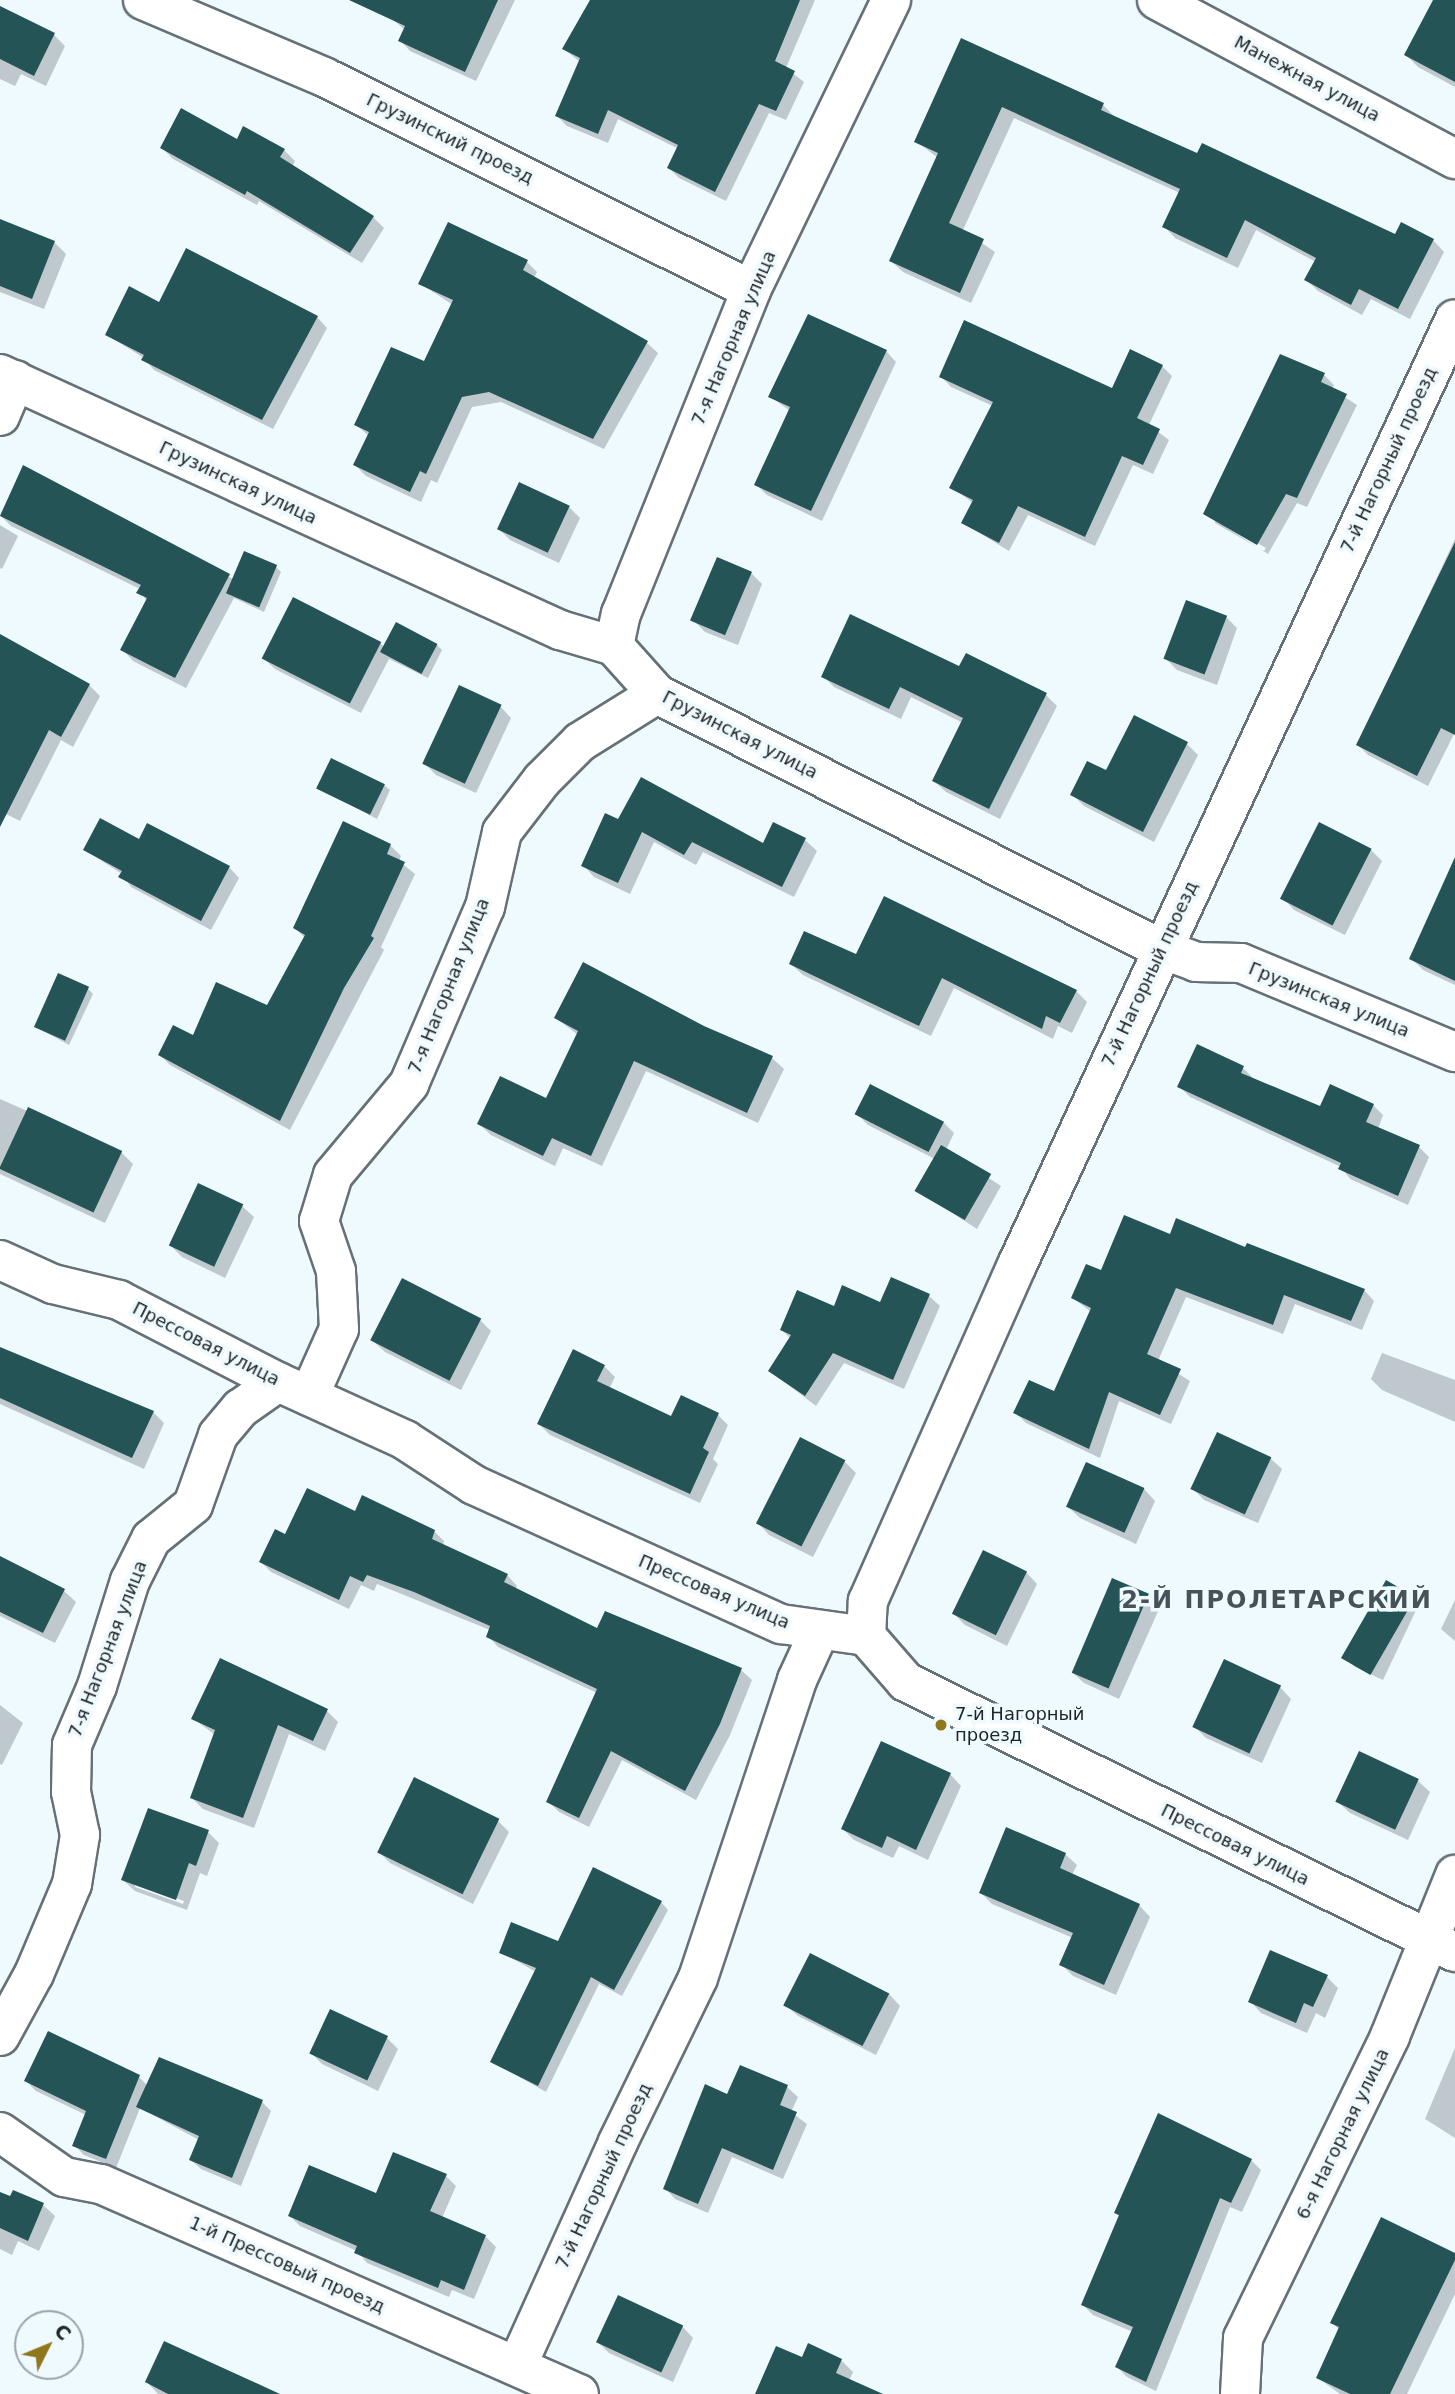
<!DOCTYPE html>
<html>
<head>
<meta charset="utf-8">
<style>
	body { margin:0 }
	#map { position:relative; width:1455px; height:2394px; overflow:hidden; background:#effaff; font-family:"DejaVu Sans",sans-serif }
	div>[style] { position:absolute }
	.shadow>* { inset:0; background:#0003 }
	.building>* { inset:0; background:#255456; transform-origin:0 0 }
	.roads { filter:drop-shadow(2px 0 #657176) drop-shadow(-2px 0 #657176) drop-shadow(0 2px #657176) drop-shadow(0 -2px #657176) }
	.minor>* { height:38px; margin:-19px; padding:0 19px; transform-origin:19px; border-radius:19px; background:#fff }
	.dots>* { width:19px; height:19px; translate:-50% -50%; box-sizing:border-box; border:4px solid #effaff; border-radius:50% }
	span { translate:-50% -50%; white-space:nowrap; text-align:center; line-height:1.15; -webkit-text-stroke:7px #effaff; paint-order:stroke }
	.street-label { font-size:18px; color:#1f2426 }
	.poi-label { font-size:18px; color:#1f2426 }
	.left { translate:0 -50%; text-align:left }
	.district-label { font-size:24px; color:#475257; font-weight:700; letter-spacing:2px }
	.north { position:absolute; left:14px; top:2310px; width:70px; height:70px; box-sizing:border-box; background:#effaff; border:2px solid #9ca4a8; border-radius:50%; rotate:47deg; font-size:19px; font-weight:700; line-height:28px; text-align:center; color:#1f2426 }
	.north::after { content:''; display:block; margin:auto; width:24px; height:32px; background:#8f771c; clip-path:polygon(50% 0,100% 100%,50% 72%,0 100%) }
</style>
</head>
<body>
<div id="map">
	<div class="shadow">
		<i style="clip-path:polygon(401px 0,515px 0,476px 81px,410px 51px,400px 40px,405px 30px,392px 19px)"></i>
		<i style="clip-path:polygon(592px 0,815px 0,786px 68px,804px 82px,786px 120px,769px 113px,726px 201px,679px 178px,669px 168px,679px 149px,618px 119px,608px 143px,567px 126px,557px 116px,580px 62px,564px 49px)"></i>
		<i style="clip-path:polygon(1435px 0,1455px 0,1455px 87px,1418px 67px,1406px 55px)"></i>
		<i style="clip-path:polygon(0 8px,54px 35px,65px 46px,46px 86px,21px 74px,15px 86px,0 79px)"></i>
		<i style="clip-path:polygon(962px 41px,1103px 105px,1114px 116px,1198px 156px,1396px 236px,1433px 240px,1444px 252px,1410px 319px,1371px 299px,1362px 315px,1318px 291px,1307px 280px,1316px 262px,1256px 230px,1238px 268px,1175px 238px,1164px 226px,1180px 193px,1014px 118px,963px 230px,995px 252px,971px 303px,903px 272px,891px 261px,938px 158px,916px 141px)"></i>
		<i style="clip-path:polygon(237px 141px,284px 150px,295px 161px,292px 167px,373px 217px,384px 228px,362px 263px,259px 201px,257px 205px,173px 159px,162px 148px)"></i>
		<i style="clip-path:polygon(54px 242px,66px 254px,44px 309px,0 292px,0 243px)"></i>
		<i style="clip-path:polygon(526px 261px,537px 272px,534px 278px,647px 343px,658px 353px,604px 449px,501px 402px,472px 407px,437px 483px,431px 480px,421px 502px,366px 476px,355px 465px,369px 436px,356px 425px,424px 363px,453px 305px,421px 284px)"></i>
		<i style="clip-path:polygon(160px 304px,317px 317px,327px 328px,273px 429px,154px 370px,144px 358px,107px 335px)"></i>
		<i style="clip-path:polygon(886px 351px,896px 362px,822px 521px,767px 495px,756px 485px,790px 411px,771px 397px)"></i>
		<i style="clip-path:polygon(1162px 366px,1172px 376px,1149px 425px,1169px 440px,1153px 474px,1133px 465px,1095px 546px,1028px 515px,1009px 551px,963px 523px,973px 503px,952px 487px,993px 406px,951px 387px,941px 376px,1113px 390px)"></i>
		<i style="clip-path:polygon(evenodd,1324px 375px,1334px 385px,1332px 389px,1357px 405px,1307px 507px,1297px 503px,1268px 554px,1206px 514px,1324px 375px,1215px 519px,1266px 548px,1264px 551px,1215px 523px,1215px 519px)"></i>
		<i style="clip-path:polygon(23px 467px,233px 579px,276px 567px,281px 572px,264px 612px,234px 598px,186px 688px,133px 661px,122px 649px,147px 602px,140px 589px,11px 526px,0 515px)"></i>
		<i style="clip-path:polygon(569px 507px,580px 518px,559px 563px,510px 540px,499px 529px)"></i>
		<i style="clip-path:polygon(0 525px,18px 536px,2px 569px,0 568px)"></i>
		<i style="clip-path:polygon(1455px 539px,1455px 732px,1428px 786px,1368px 755px,1358px 745px)"></i>
		<i style="clip-path:polygon(751px 573px,762px 584px,738px 645px,705px 632px,693px 620px)"></i>
		<i style="clip-path:polygon(1226px 617px,1237px 628px,1217px 685px,1177px 670px,1166px 659px)"></i>
		<i style="clip-path:polygon(0 636px,89px 685px,100px 696px,73px 747px,61px 740px,20px 821px,0 811px)"></i>
		<i style="clip-path:polygon(380px 643px,385px 648px,437px 645px,442px 650px,428px 678px,389px 659px,361px 713px,275px 669px,263px 658px)"></i>
		<i style="clip-path:polygon(960px 669px,1046px 695px,1057px 706px,1000px 819px,946px 792px,934px 781px,963px 723px,911px 697px,901px 719px,834px 687px,823px 676px)"></i>
		<i style="clip-path:polygon(500px 706px,511px 718px,476px 793px,436px 775px,424px 763px)"></i>
		<i style="clip-path:polygon(1187px 744px,1198px 755px,1154px 842px,1084px 806px,1072px 794px,1107px 772px)"></i>
		<i style="clip-path:polygon(384px 785px,390px 790px,377px 819px,319px 788px)"></i>
		<i style="clip-path:polygon(619px 822px,764px 845px,774px 824px,805px 840px,817px 851px,794px 897px,703px 852px,696px 865px,654px 842px,630px 894px,594px 877px,583px 865px)"></i>
		<i style="clip-path:polygon(344px 824px,390px 845px,401px 856px,399px 861px,415px 874px,381px 947px,384px 950px,290px 1130px,170px 1065px,160px 1055px,268px 1007px,305px 938px,295px 928px)"></i>
		<i style="clip-path:polygon(139px 841px,229px 867px,239px 878px,211px 930px,131px 887px,122px 874px,85px 850px)"></i>
		<i style="clip-path:polygon(1371px 850px,1382px 861px,1345px 935px,1294px 910px,1283px 898px)"></i>
		<i style="clip-path:polygon(1455px 862px,1455px 985px,1423px 970px,1412px 959px)"></i>
		<i style="clip-path:polygon(857px 957px,1076px 991px,1087px 1002px,1072px 1033px,1058px 1026px,1053px 1039px,954px 988px,931px 1036px,803px 975px,791px 964px)"></i>
		<i style="clip-path:polygon(88px 989px,93px 994px,69px 1045px,34px 1026px)"></i>
		<i style="clip-path:polygon(556px 1018px,703px 1027px,772px 1058px,784px 1069px,758px 1123px,646px 1071px,602px 1166px,563px 1148px,555px 1166px,491px 1135px,479px 1124px,547px 1100px,578px 1035px)"></i>
		<i style="clip-path:polygon(1243px 1068px,1253px 1078px,1321px 1109px,1373px 1105px,1383px 1115px,1378px 1129px,1419px 1147px,1429px 1157px,1408px 1205px,1350px 1179px,1341px 1167px,1190px 1097px,1179px 1086px)"></i>
		<i style="clip-path:polygon(0 1099px,121px 1152px,133px 1164px,105px 1223px,0 1174px)"></i>
		<i style="clip-path:polygon(857px 1114px,943px 1122px,954px 1133px,946px 1150px,1001px 1186px,977px 1229px,917px 1190px,935px 1159px,868px 1125px)"></i>
		<i style="clip-path:polygon(199px 1185px,242px 1206px,254px 1217px,225px 1278px,182px 1257px,171px 1246px)"></i>
		<i style="clip-path:polygon(1170px 1236px,1246px 1250px,1364px 1290px,1374px 1301px,1362px 1330px,1295px 1304px,1283px 1334px,1186px 1297px,1158px 1361px,1190px 1381px,1171px 1424px,1119px 1401px,1100px 1458px,1026px 1423px,1015px 1412px,1055px 1394px,1091px 1312px,1073px 1298px,1101px 1272px)"></i>
		<i style="clip-path:polygon(929px 1296px,940px 1306px,904px 1389px,844px 1363px,816px 1406px,770px 1371px,791px 1339px,782px 1330px,834px 1309px)"></i>
		<i style="clip-path:polygon(480px 1320px,491px 1331px,461px 1390px,385px 1352px,373px 1341px)"></i>
		<i style="clip-path:polygon(0 1349px,153px 1412px,164px 1423px,144px 1469px,0 1404px)"></i>
		<i style="clip-path:polygon(1382px 1353px,1455px 1380px,1455px 1422px,1382px 1390px,1371px 1379px)"></i>
		<i style="clip-path:polygon(604px 1366px,615px 1377px,609px 1389px,672px 1418px,718px 1415px,728px 1425px,713px 1459px,718px 1464px,700px 1503px,550px 1435px,539px 1424px)"></i>
		<i style="clip-path:polygon(1270px 1458px,1282px 1469px,1258px 1523px,1204px 1500px,1193px 1489px)"></i>
		<i style="clip-path:polygon(845px 1462px,856px 1473px,813px 1557px,769px 1535px,758px 1523px)"></i>
		<i style="clip-path:polygon(1144px 1489px,1155px 1501px,1136px 1544px,1080px 1518px,1068px 1507px)"></i>
		<i style="clip-path:polygon(355px 1514px,434px 1531px,444px 1541px,443px 1546px,507px 1575px,517px 1586px,515px 1590px,598px 1630px,741px 1670px,752px 1680px,730px 1735px,696px 1800px,622px 1760px,589px 1827px,559px 1812px,549px 1802px,597px 1693px,498px 1647px,488px 1636px,490px 1630px,377px 1584px,374px 1591px,361px 1585px,349px 1609px,271px 1572px,261px 1562px,286px 1536px)"></i>
		<i style="clip-path:polygon(4px 1559px,64px 1591px,76px 1602px,55px 1643px,0 1616px)"></i>
		<i style="clip-path:polygon(1026px 1572px,1037px 1584px,1007px 1646px,965px 1625px,954px 1614px)"></i>
		<i style="clip-path:polygon(1113px 1580px,1148px 1596px,1160px 1607px,1119px 1699px,1084px 1683px,1072px 1672px)"></i>
		<i style="clip-path:polygon(1414px 1598px,1419px 1604px,1383px 1680px,1355px 1667px,1350px 1662px)"></i>
		<i style="clip-path:polygon(1455px 1600px,1455px 1641px,1441px 1629px)"></i>
		<i style="clip-path:polygon(1280px 1687px,1291px 1699px,1262px 1763px,1206px 1738px,1195px 1727px)"></i>
		<i style="clip-path:polygon(0 1705px,23px 1723px,2px 1765px,0 1764px)"></i>
		<i style="clip-path:polygon(327px 1711px,338px 1722px,325px 1751px,289px 1734px,254px 1828px,203px 1809px,192px 1798px,215px 1735px,194px 1719px)"></i>
		<i style="clip-path:polygon(1360px 1754px,1418px 1781px,1430px 1792px,1408px 1840px,1350px 1813px,1338px 1802px)"></i>
		<i style="clip-path:polygon(950px 1774px,961px 1786px,928px 1860px,899px 1846px,893px 1858px,854px 1840px,843px 1829px)"></i>
		<i style="clip-path:polygon(498px 1821px,509px 1832px,473px 1904px,390px 1863px,379px 1852px)"></i>
		<i style="clip-path:polygon(evenodd,208px 1832px,219px 1843px,207px 1876px,200px 1873px,187px 1910px,135px 1891px,123px 1880px,208px 1832px,135px 1883px,184px 1901px,183px 1904px,135px 1887px,135px 1883px)"></i>
		<i style="clip-path:polygon(1065px 1854px,1077px 1865px,1072px 1875px,1139px 1905px,1150px 1917px,1116px 1995px,1073px 1976px,1061px 1964px,1073px 1938px,992px 1904px,981px 1893px)"></i>
		<i style="clip-path:polygon(661px 1902px,668px 1910px,622px 1996px,599px 1984px,546px 2092px,493px 2062px,536px 1972px,501px 1952px,558px 1943px)"></i>
		<i style="clip-path:polygon(1327px 1977px,1338px 1988px,1325px 2018px,1316px 2013px,1307px 2033px,1261px 2013px,1250px 2001px)"></i>
		<i style="clip-path:polygon(889px 1994px,900px 2006px,876px 2055px,798px 2016px,786px 2005px)"></i>
		<i style="clip-path:polygon(387px 2038px,398px 2049px,378px 2091px,322px 2064px,311px 2053px)"></i>
		<i style="clip-path:polygon(1455px 2048px,1455px 2138px,1425px 2119px)"></i>
		<i style="clip-path:polygon(741px 2067px,787px 2087px,798px 2097px,791px 2112px,807px 2124px,783px 2179px,732px 2157px,708px 2213px,675px 2199px,665px 2188px,728px 2096px)"></i>
		<i style="clip-path:polygon(139px 2077px,148px 2086px,262px 2102px,271px 2111px,241px 2186px,201px 2169px,191px 2160px,199px 2140px,140px 2108px,116px 2168px,84px 2155px,74px 2145px,86px 2115px,36px 2091px,26px 2081px)"></i>
		<i style="clip-path:polygon(1251px 2160px,1261px 2170px,1242px 2212px,1230px 2207px,1156px 2391px,1127px 2377px,1117px 2367px,1133px 2332px,1093px 2315px,1083px 2305px,1120px 2217px,1116px 2213px)"></i>
		<i style="clip-path:polygon(446px 2176px,456px 2186px,442px 2218px,485px 2236px,496px 2247px,474px 2299px,452px 2290px,449px 2297px,367px 2263px,357px 2251px,300px 2226px,290px 2216px)"></i>
		<i style="clip-path:polygon(14px 2192px,43px 2205px,55px 2216px,39px 2251px,18px 2241px,12px 2255px,0 2249px,0 2193px,11px 2198px)"></i>
		<i style="clip-path:polygon(1455px 2255px,1455px 2294px,1407px 2394px,1340px 2394px,1318px 2378px,1340px 2330px,1332px 2323px)"></i>
		<i style="clip-path:polygon(682px 2326px,693px 2338px,673px 2382px,609px 2353px,598px 2342px)"></i>
		<i style="clip-path:polygon(802px 2360px,841px 2360px,853px 2372px,843px 2394px,757px 2394px)"></i>
		<i style="clip-path:polygon(147px 2382px,276px 2394px,158px 2394px)"></i>
	</div>
	<div class="building">
		<i style="clip-path:polygon(349px 0,498px 0,465px 72px,398px 41px,405px 26px)"></i>
		<i style="clip-path:polygon(590px 0,800px 0,775px 61px,795px 71px,776px 111px,759px 104px,715px 192px,667px 168px,678px 145px,608px 110px,598px 134px,555px 116px,580px 58px,562px 49px)"></i>
		<i style="clip-path:polygon(1433px 0,1455px 0,1455px 82px,1404px 55px)"></i>
		<i style="clip-path:polygon(0 6px,55px 33px,34px 76px,0 59px)"></i>
		<i style="clip-path:polygon(961px 38px,1104px 103px,1101px 110px,1197px 153px,1202px 143px,1395px 234px,1401px 222px,1434px 239px,1398px 309px,1359px 289px,1351px 305px,1304px 280px,1316px 258px,1245px 220px,1227px 258px,1162px 227px,1180px 189px,1002px 107px,949px 223px,984px 239px,960px 293px,889px 261px,938px 153px,914px 142px)"></i>
		<i style="clip-path:polygon(181px 108px,237px 139px,243px 126px,285px 149px,280px 157px,374px 216px,350px 253px,247px 191px,245px 195px,160px 148px)"></i>
		<i style="clip-path:polygon(0 219px,55px 241px,32px 299px,0 286px)"></i>
		<i style="clip-path:polygon(448px 222px,528px 260px,523px 270px,648px 341px,593px 439px,489px 392px,462px 397px,426px 474px,420px 471px,410px 492px,353px 465px,369px 432px,354px 425px,391px 347px,424px 361px,453px 300px,418px 284px)"></i>
		<i style="clip-path:polygon(186px 248px,318px 316px,262px 420px,141px 360px,144px 355px,105px 335px,129px 286px,159px 302px)"></i>
		<i style="clip-path:polygon(808px 314px,887px 350px,811px 511px,754px 485px,790px 407px,768px 397px)"></i>
		<i style="clip-path:polygon(964px 320px,1112px 388px,1130px 349px,1163px 365px,1137px 418px,1160px 429px,1143px 465px,1122px 456px,1085px 537px,1018px 506px,999px 543px,961px 523px,973px 500px,949px 488px,993px 402px,939px 377px)"></i>
		<i style="clip-path:polygon(1280px 354px,1325px 373px,1321px 382px,1347px 394px,1297px 498px,1286px 494px,1257px 545px,1203px 514px)"></i>
		<i style="clip-path:polygon(23px 465px,230px 574px,175px 678px,120px 650px,147px 598px,136px 593px,141px 585px,0 516px)"></i>
		<i style="left:519px;top:482px;width:56px;height:52px;rotate:25deg"></i>
		<i style="clip-path:polygon(1455px 542px,1455px 735px,1441px 728px,1417px 776px,1356px 745px)"></i>
		<i style="left:244px;top:551px;width:36px;height:46px;rotate:23deg"></i>
		<i style="left:717px;top:557px;width:38px;height:69px;rotate:23deg"></i>
		<i style="left:293px;top:597px;width:99px;height:69px;rotate:27deg"></i>
		<i style="left:1186px;top:600px;width:44px;height:63px;rotate:21deg"></i>
		<i style="clip-path:polygon(850px 614px,959px 666px,966px 653px,1047px 693px,989px 809px,932px 781px,963px 718px,900px 687px,889px 709px,821px 677px)"></i>
		<i style="left:396px;top:622px;width:47px;height:34px;rotate:28deg"></i>
		<i style="clip-path:polygon(0 634px,90px 684px,61px 737px,49px 730px,0 827px)"></i>
		<i style="left:459px;top:685px;width:47px;height:87px;rotate:25deg"></i>
		<i style="clip-path:polygon(1134px 715px,1188px 742px,1143px 832px,1070px 795px,1087px 761px,1106px 770px)"></i>
		<i style="left:331px;top:758px;width:60px;height:34px;rotate:26deg"></i>
		<i style="clip-path:polygon(641px 777px,763px 843px,773px 822px,806px 838px,782px 887px,692px 842px,684px 855px,642px 832px,618px 883px,581px 866px,605px 813px,618px 819px)"></i>
		<i style="clip-path:polygon(100px 818px,139px 839px,147px 823px,230px 866px,201px 921px,118px 877px,122px 871px,83px 850px)"></i>
		<i style="clip-path:polygon(343px 821px,391px 844px,387px 854px,405px 862px,371px 936px,374px 938px,344px 988px,280px 1121px,158px 1055px,173px 1025px,193px 1035px,216px 982px,267px 1005px,305px 935px,293px 928px)"></i>
		<i style="left:1319px;top:822px;width:59px;height:86px;rotate:27deg"></i>
		<i style="clip-path:polygon(1455px 857px,1455px 981px,1409px 959px)"></i>
		<i style="clip-path:polygon(884px 896px,1077px 990px,1060px 1023px,1046px 1016px,1042px 1029px,942px 978px,919px 1026px,789px 964px,804px 931px,856px 954px)"></i>
		<i style="clip-path:polygon(583px 962px,704px 1026px,773px 1056px,747px 1113px,634px 1061px,591px 1156px,552px 1138px,543px 1156px,477px 1124px,500px 1076px,546px 1098px,578px 1031px,554px 1018px)"></i>
		<i style="left:58px;top:973px;width:34px;height:59px;rotate:24deg"></i>
		<i style="clip-path:polygon(1197px 1044px,1244px 1066px,1241px 1073px,1320px 1106px,1330px 1084px,1374px 1104px,1366px 1122px,1420px 1145px,1398px 1196px,1338px 1169px,1341px 1163px,1177px 1087px)"></i>
		<i style="left:870px;top:1084px;width:83px;height:34px;rotate:27deg"></i>
		<i style="left:28px;top:1107px;width:104px;height:68px;rotate:25deg"></i>
		<i style="left:941px;top:1145px;width:58px;height:53px;rotate:30deg"></i>
		<i style="left:198px;top:1183px;width:50px;height:69px;rotate:25deg"></i>
		<i style="clip-path:polygon(1124px 1215px,1170px 1234px,1176px 1218px,1245px 1247px,1247px 1243px,1365px 1289px,1351px 1321px,1284px 1295px,1273px 1325px,1176px 1288px,1147px 1354px,1181px 1369px,1160px 1415px,1109px 1392px,1089px 1449px,1013px 1413px,1029px 1380px,1054px 1391px,1091px 1308px,1071px 1298px,1086px 1264px,1101px 1270px)"></i>
		<i style="clip-path:polygon(891px 1277px,930px 1294px,893px 1380px,833px 1353px,805px 1396px,768px 1371px,791px 1335px,780px 1330px,797px 1290px,834px 1306px,842px 1285px,880px 1302px)"></i>
		<i style="left:402px;top:1278px;width:89px;height:70px;rotate:27deg"></i>
		<i style="clip-path:polygon(0 1347px,154px 1411px,132px 1458px,0 1398px)"></i>
		<i style="clip-path:polygon(573px 1349px,605px 1365px,597px 1381px,671px 1416px,681px 1395px,719px 1413px,703px 1448px,709px 1452px,690px 1494px,537px 1424px)"></i>
		<i style="left:1217px;top:1432px;width:60px;height:63px;rotate:25deg"></i>
		<i style="left:800px;top:1437px;width:51px;height:97px;rotate:27deg"></i>
		<i style="left:1086px;top:1462px;width:64px;height:49px;rotate:24deg"></i>
		<i style="clip-path:polygon(307px 1488px,355px 1511px,362px 1495px,435px 1530px,432px 1539px,508px 1574px,504px 1582px,597px 1628px,605px 1611px,742px 1668px,720px 1724px,685px 1791px,611px 1751px,579px 1818px,546px 1802px,597px 1689px,486px 1637px,490px 1626px,414px 1592px,367px 1575px,363px 1582px,350px 1576px,339px 1600px,259px 1562px,275px 1529px,285px 1534px)"></i>
		<i style="left:983px;top:1550px;width:49px;height:71px;rotate:26deg"></i>
		<i style="clip-path:polygon(0 1556px,65px 1589px,43px 1633px,0 1612px)"></i>
		<i style="left:1112px;top:1578px;width:40px;height:103px;rotate:23deg"></i>
		<i style="left:1386px;top:1580px;width:34px;height:90px;rotate:30deg"></i>
		<i style="clip-path:polygon(220px 1658px,328px 1709px,313px 1741px,278px 1725px,243px 1818px,190px 1798px,215px 1730px,191px 1719px)"></i>
		<i style="left:1224px;top:1659px;width:63px;height:75px;rotate:25deg"></i>
		<i style="clip-path:polygon(881px 1741px,951px 1773px,916px 1850px,887px 1836px,882px 1848px,841px 1829px)"></i>
		<i style="left:1359px;top:1751px;width:66px;height:56px;rotate:25deg"></i>
		<i style="left:414px;top:1777px;width:95px;height:84px;rotate:26deg"></i>
		<i style="clip-path:polygon(148px 1808px,209px 1830px,196px 1866px,189px 1863px,176px 1900px,121px 1880px)"></i>
		<i style="clip-path:polygon(1006px 1827px,1066px 1853px,1060px 1868px,1140px 1904px,1104px 1985px,1059px 1965px,1073px 1933px,979px 1893px)"></i>
		<i style="clip-path:polygon(593px 1867px,662px 1901px,614px 1990px,591px 1977px,538px 2086px,490px 2062px,536px 1968px,499px 1953px,511px 1922px,558px 1941px)"></i>
		<i style="clip-path:polygon(1270px 1950px,1328px 1975px,1313px 2007px,1304px 2003px,1296px 2023px,1248px 2002px)"></i>
		<i style="left:810px;top:1953px;width:89px;height:59px;rotate:27deg"></i>
		<i style="left:330px;top:2009px;width:64px;height:49px;rotate:25deg"></i>
		<i style="clip-path:polygon(48px 2031px,140px 2075px,106px 2159px,72px 2146px,86px 2111px,24px 2081px)"></i>
		<i style="clip-path:polygon(159px 2057px,263px 2100px,232px 2178px,189px 2160px,199px 2136px,136px 2107px)"></i>
		<i style="clip-path:polygon(740px 2065px,788px 2085px,780px 2105px,797px 2112px,773px 2170px,722px 2148px,698px 2204px,663px 2189px,705px 2084px,727px 2094px)"></i>
		<i style="clip-path:polygon(1158px 2113px,1252px 2159px,1231px 2203px,1220px 2198px,1146px 2382px,1115px 2367px,1133px 2327px,1081px 2305px,1119px 2215px,1114px 2213px)"></i>
		<i style="clip-path:polygon(393px 2152px,447px 2174px,430px 2211px,486px 2235px,464px 2290px,441px 2280px,438px 2288px,354px 2253px,357px 2246px,288px 2216px,309px 2165px,376px 2193px)"></i>
		<i style="clip-path:polygon(13px 2190px,44px 2203px,28px 2241px,0 2228px,0 2192px,10px 2196px)"></i>
		<i style="clip-path:polygon(1381px 2217px,1455px 2253px,1455px 2260px,1390px 2394px,1350px 2394px,1316px 2378px,1339px 2327px,1330px 2323px)"></i>
		<i style="left:618px;top:2295px;width:72px;height:52px;rotate:25deg"></i>
		<i style="clip-path:polygon(164px 2341px,280px 2394px,168px 2394px,145px 2382px)"></i>
		<i style="clip-path:polygon(808px 2343px,842px 2359px,836px 2373px,883px 2394px,755px 2394px,776px 2346px,802px 2357px)"></i>
	</div>
	<div class="roads">
		<div class="minor">
			<i style="left:143px;top:0;width:197px;rotate:23deg"></i>
			<i style="left:324px;top:77px;width:477px;rotate:26.5deg"></i>
			<i style="left:1157px;top:0;width:338px;rotate:28.1deg"></i>
			<i style="left:0;top:374px;width:616px;rotate:24.57deg"></i>
			<i style="left:560px;top:630px;width:56px;rotate:16.5deg"></i>
			<i style="left:614px;top:646px;width:64px;rotate:48.1deg"></i>
			<i style="left:657px;top:694px;width:565px;rotate:26.84deg"></i>
			<i style="left:1161px;top:949px;width:37px;rotate:20deg"></i>
			<i style="left:1196px;top:962px;width:45px;rotate:1.3deg"></i>
			<i style="left:1241px;top:963px;width:232px;rotate:22.6deg"></i>
			<i style="left:0;top:416px;width:39px;rotate:-67deg"></i>
			<i style="left:614px;top:646px;width:33px;rotate:-78deg"></i>
			<i style="left:621px;top:614px;width:349px;rotate:-68.1deg"></i>
			<i style="left:751px;top:290px;width:322px;rotate:-64.2deg"></i>
			<i style="left:0;top:1260px;width:58px;rotate:24.4deg"></i>
			<i style="left:53px;top:1284px;width:68px;rotate:13.6deg"></i>
			<i style="left:119px;top:1300px;width:179px;rotate:27.3deg"></i>
			<i style="left:278px;top:1382px;width:140px;rotate:24.5deg"></i>
			<i style="left:405px;top:1440px;width:82px;rotate:33.1deg"></i>
			<i style="left:474px;top:1485px;width:337px;rotate:24.4deg"></i>
			<i style="left:781px;top:1624px;width:86px;rotate:8deg"></i>
			<i style="left:866px;top:1636px;width:61px;rotate:49deg"></i>
			<i style="left:906px;top:1682px;width:612px;rotate:26.19deg"></i>
			<i style="left:309px;top:1396px;width:73px;rotate:-65.9deg"></i>
			<i style="left:339px;top:1329px;width:58px;rotate:-93deg"></i>
			<i style="left:336px;top:1271px;width:53px;rotate:-108.8deg"></i>
			<i style="left:319px;top:1221px;width:48px;rotate:-73.1deg"></i>
			<i style="left:333px;top:1175px;width:119px;rotate:-50.1deg"></i>
			<i style="left:409px;top:1084px;width:193px;rotate:-66.8deg"></i>
			<i style="left:485px;top:907px;width:77px;rotate:-77.2deg"></i>
			<i style="left:502px;top:832px;width:66px;rotate:-52.4deg"></i>
			<i style="left:542px;top:780px;width:54px;rotate:-45deg"></i>
			<i style="left:580px;top:742px;width:91px;rotate:-31.9deg"></i>
			<i style="left:866px;top:1636px;width:35px;rotate:-87deg"></i>
			<i style="left:868px;top:1601px;width:368px;rotate:-66.1deg"></i>
			<i style="left:1017px;top:1265px;width:1042px;rotate:-65.16deg"></i>
			<i style="left:0;top:2036px;width:71px;rotate:-61.3deg"></i>
			<i style="left:34px;top:1974px;width:98px;rotate:-67.1deg"></i>
			<i style="left:72px;top:1884px;width:50px;rotate:-80.7deg"></i>
			<i style="left:80px;top:1835px;width:44px;rotate:-101.8deg"></i>
			<i style="left:71px;top:1792px;width:47px;rotate:-88.8deg"></i>
			<i style="left:72px;top:1745px;width:64px;rotate:-67deg"></i>
			<i style="left:97px;top:1686px;width:110px;rotate:-72.6deg"></i>
			<i style="left:130px;top:1581px;width:47px;rotate:-63.4deg"></i>
			<i style="left:151px;top:1539px;width:54px;rotate:-39deg"></i>
			<i style="left:193px;top:1505px;width:74px;rotate:-70.3deg"></i>
			<i style="left:218px;top:1435px;width:35px;rotate:-50deg"></i>
			<i style="left:241px;top:1408px;width:45px;rotate:-35.1deg"></i>
			<i style="left:0;top:2132px;width:78px;rotate:35.1deg"></i>
			<i style="left:64px;top:2177px;width:38px;rotate:11deg"></i>
			<i style="left:101px;top:2184px;width:522px;rotate:23.72deg"></i>
			<i style="left:517px;top:2366px;width:246px;rotate:-65.7deg"></i>
			<i style="left:618px;top:2142px;width:182px;rotate:-64deg"></i>
			<i style="left:698px;top:1978px;width:314px;rotate:-71.6deg"></i>
			<i style="left:797px;top:1680px;width:53px;rotate:-65.4deg"></i>
			<i style="left:1240px;top:2394px;width:56px;rotate:-86.9deg"></i>
			<i style="left:1243px;top:2338px;width:336px;rotate:-64deg"></i>
			<i style="left:1390px;top:2036px;width:174px;rotate:-68deg"></i>
		</div>
	</div>
	<div class="dots">
		<i style="left:941px;top:1725px;background:#8f771c"></i>
	</div>
	<div class="street-label">
		<span style="left:1307px;top:79px;rotate:28deg">Манежная улица</span>
		<span style="left:450px;top:139px;rotate:26deg">Грузинский проезд</span>
		<span style="left:734px;top:338px;rotate:-67deg">7-я Нагорная улица</span>
		<span style="left:1389px;top:460px;rotate:-65deg">7-й Нагорный проезд</span>
		<span style="left:238px;top:483px;rotate:25deg">Грузинская улица</span>
		<span style="left:740px;top:735px;rotate:27deg">Грузинская улица</span>
		<span style="left:1150px;top:974px;rotate:-65deg">7-й Нагорный проезд</span>
		<span style="left:449px;top:986px;rotate:-68deg">7-я Нагорная улица</span>
		<span style="left:1329px;top:1000px;rotate:22deg">Грузинская улица</span>
		<span style="left:206px;top:1344px;rotate:27deg">Прессовая улица</span>
		<span style="left:714px;top:1592px;rotate:23deg">Прессовая улица</span>
		<span style="left:108px;top:1649px;rotate:-69deg">7-я Нагорная улица</span>
		<span style="left:1235px;top:1845px;rotate:26deg">Прессовая улица</span>
		<span style="left:1343px;top:2134px;rotate:-64deg">6-я Нагорная улица</span>
		<span style="left:604px;top:2176px;rotate:-65deg">7-й Нагорный проезд</span>
		<span style="left:287px;top:2265px;rotate:24deg">1-й Прессовый проезд</span>
	</div>
	<div class="poi-label">
		<span class="left" style="left:955px;top:1725px">7-й Нагорный<br>проезд</span>
	</div>
	<div class="district-label">
		<span style="left:1277px;top:1601px">2-Й ПРОЛЕТАРСКИЙ</span>
	</div>
	<div class="north">С</div>
</div>
</body>
</html>
